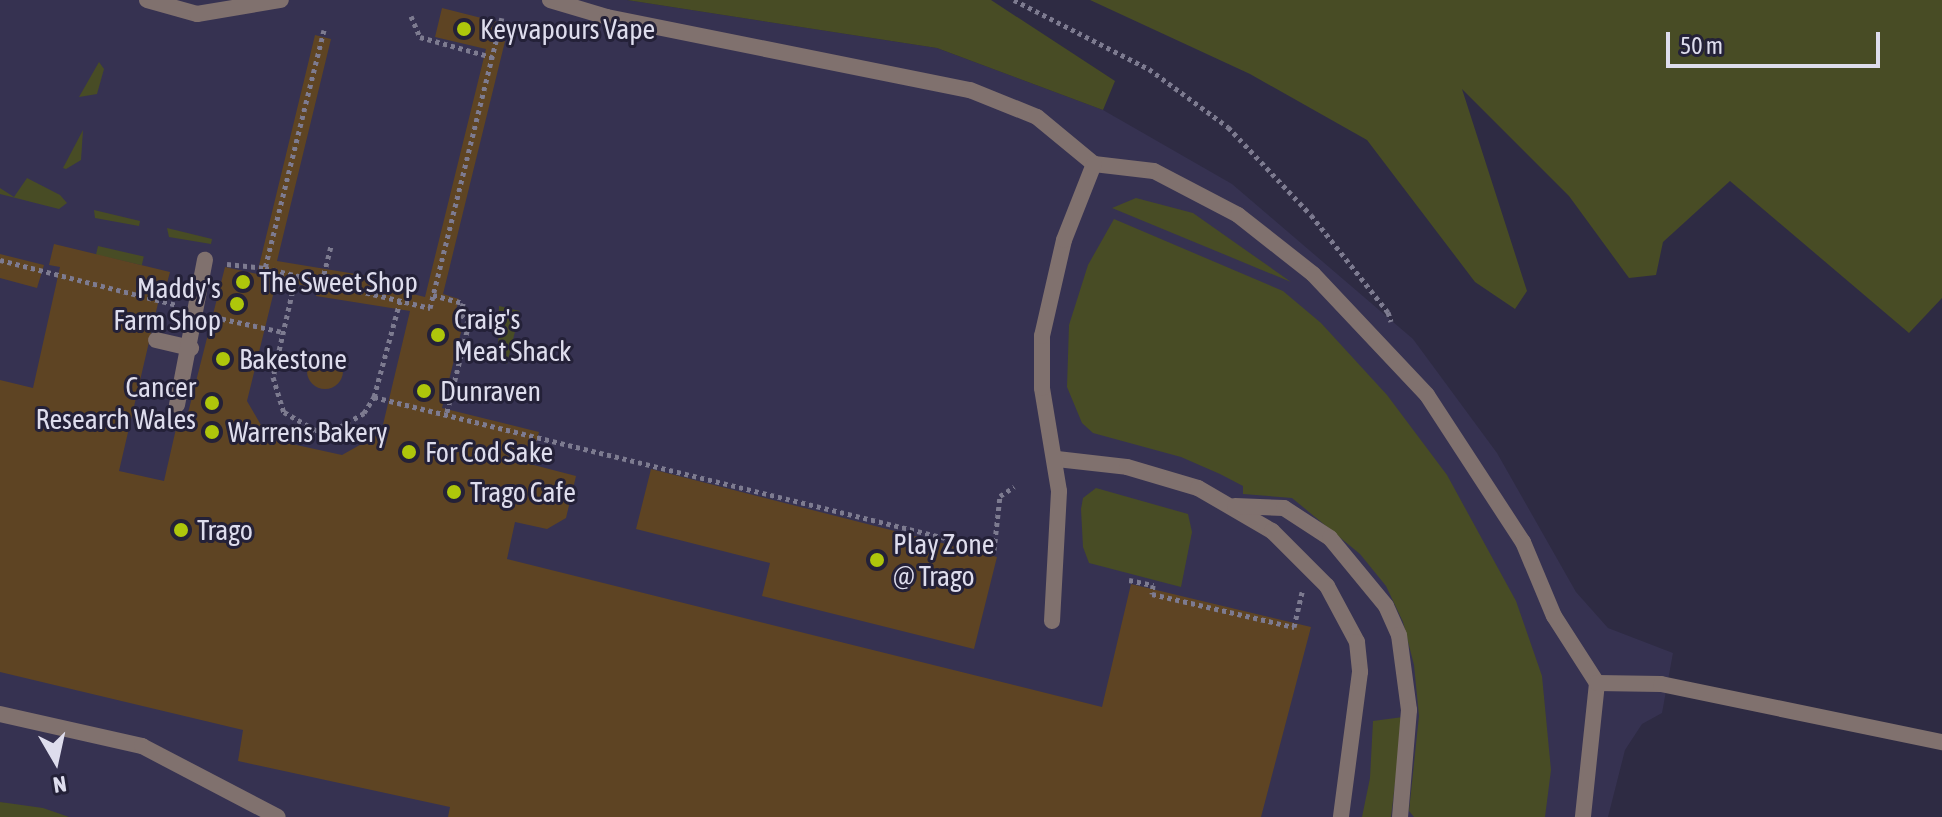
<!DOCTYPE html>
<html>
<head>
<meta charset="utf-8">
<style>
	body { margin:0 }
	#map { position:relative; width:1942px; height:817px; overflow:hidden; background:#2e2b43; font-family:"Asap Condensed",sans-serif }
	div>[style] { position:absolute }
	.built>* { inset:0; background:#363251 }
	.green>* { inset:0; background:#484c25; transform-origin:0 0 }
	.building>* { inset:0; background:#5e4423 }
	.round { border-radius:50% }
	.path>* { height:5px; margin-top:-2.5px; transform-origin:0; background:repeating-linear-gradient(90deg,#7d7b90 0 4px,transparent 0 8px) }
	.service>* { height:16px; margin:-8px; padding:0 8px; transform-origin:8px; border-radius:8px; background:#80716e }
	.dots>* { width:22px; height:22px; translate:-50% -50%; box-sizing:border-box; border:4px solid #242138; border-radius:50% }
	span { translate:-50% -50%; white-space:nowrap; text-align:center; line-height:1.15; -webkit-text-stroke:6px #242138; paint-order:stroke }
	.poi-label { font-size:28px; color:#dedded }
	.left { translate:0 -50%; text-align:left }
	.right { translate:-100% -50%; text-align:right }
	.north { position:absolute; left:16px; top:721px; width:80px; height:80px; -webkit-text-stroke:6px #242138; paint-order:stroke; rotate:171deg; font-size:22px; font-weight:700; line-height:32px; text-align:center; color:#dedded }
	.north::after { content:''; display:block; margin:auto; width:28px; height:36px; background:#dedded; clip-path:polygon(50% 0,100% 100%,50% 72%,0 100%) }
	.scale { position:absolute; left:1666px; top:32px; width:214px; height:36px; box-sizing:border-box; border:4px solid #dedded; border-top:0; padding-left:10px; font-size:24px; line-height:28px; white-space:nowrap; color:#dedded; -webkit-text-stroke:6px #242138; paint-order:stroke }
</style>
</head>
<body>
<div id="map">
	<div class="built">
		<i style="clip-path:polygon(0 0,627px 0,937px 48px,1103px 110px,1232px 184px,1413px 339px,1497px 453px,1576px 592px,1608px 628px,1673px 653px,1662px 713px,1642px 724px,1625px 750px,1608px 817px,69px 817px,0 802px)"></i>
	</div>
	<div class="green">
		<i style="clip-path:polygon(627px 0,991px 0,1115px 81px,1103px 110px,937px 48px)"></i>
		<i style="clip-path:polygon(1090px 0,1942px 0,1942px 298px,1909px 333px,1730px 181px,1663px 242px,1656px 275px,1629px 278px,1569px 196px,1462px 89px,1527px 291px,1515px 309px,1475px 282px,1367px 140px,1250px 74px)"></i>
		<i style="clip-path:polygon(99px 62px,104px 69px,97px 94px,79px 97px)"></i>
		<i style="clip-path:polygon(83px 130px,81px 160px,66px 169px,63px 168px)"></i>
		<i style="clip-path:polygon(27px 178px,60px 195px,67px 203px,59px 209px,0 194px,0 188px,14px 197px)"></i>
		<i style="clip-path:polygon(1136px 198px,1193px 213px,1291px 282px,1112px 208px)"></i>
		<i style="clip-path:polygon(94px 210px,140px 221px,139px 226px,95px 218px)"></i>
		<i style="clip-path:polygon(1114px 219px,1283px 291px,1321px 323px,1387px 395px,1447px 475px,1516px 601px,1542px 676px,1551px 770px,1545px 817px,1414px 817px,1409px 811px,1419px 716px,1414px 665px,1403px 622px,1386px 586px,1360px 554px,1292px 498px,1243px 494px,1243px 486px,1220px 474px,1181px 457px,1093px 433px,1082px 423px,1067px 387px,1069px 325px,1088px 265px)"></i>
		<i style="clip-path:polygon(167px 228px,212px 239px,211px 244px,169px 237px)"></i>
		<i style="left:98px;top:246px;width:47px;height:9px;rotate:13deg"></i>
		<i style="clip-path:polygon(499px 306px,520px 311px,507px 364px,498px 357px)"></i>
		<i style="clip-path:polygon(1096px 488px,1188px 514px,1192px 532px,1181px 587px,1089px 563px,1083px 547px,1081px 509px,1083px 498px)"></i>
		<i style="clip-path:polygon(1403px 717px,1391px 817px,1362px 817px,1370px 778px,1373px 721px)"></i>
		<i style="clip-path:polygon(0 802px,43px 808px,69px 817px,0 817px)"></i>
	</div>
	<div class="building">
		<i style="clip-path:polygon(evenodd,442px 8px,509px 25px,443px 294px,459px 299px,453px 321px,463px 324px,442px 408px,539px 432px,530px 464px,576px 476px,566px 518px,547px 529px,515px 522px,507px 559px,1102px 707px,1131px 584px,1311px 627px,1261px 817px,448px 817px,450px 807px,238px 761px,243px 730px,0 672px,0 380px,33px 388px,60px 267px,49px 265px,54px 244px,170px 272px,166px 287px,162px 286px,119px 471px,164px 481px,178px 420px,185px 422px,189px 409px,225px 267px,257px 274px,315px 35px,331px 39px,277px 261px,374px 277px,372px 284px,425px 297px,486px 49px,435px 37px,442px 8px,277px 279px,317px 289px,316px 296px,410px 311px,381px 433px,342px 455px,269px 439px,247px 401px,277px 279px)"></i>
		<i style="clip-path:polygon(0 254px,44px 265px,37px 288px,0 278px)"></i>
		<i class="round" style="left:307px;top:353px;width:36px;height:36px"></i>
		<i style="clip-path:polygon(651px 469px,997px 557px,974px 649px,762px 596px,770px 563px,636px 529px)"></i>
	</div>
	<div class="path">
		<i style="left:1014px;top:0;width:152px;rotate:27.1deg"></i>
		<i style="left:1149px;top:69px;width:98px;rotate:36.3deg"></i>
		<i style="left:1228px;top:127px;width:121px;rotate:46.7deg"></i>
		<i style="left:1311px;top:215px;width:124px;rotate:51.6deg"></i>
		<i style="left:1388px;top:312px;width:10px;rotate:73deg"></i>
		<i style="left:411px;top:16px;width:23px;rotate:67deg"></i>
		<i style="left:420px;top:37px;width:75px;rotate:15.5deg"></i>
		<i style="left:324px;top:30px;width:245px;rotate:103.9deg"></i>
		<i style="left:265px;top:268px;width:170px;rotate:13.6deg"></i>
		<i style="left:430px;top:308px;width:299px;rotate:-76.1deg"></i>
		<i style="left:0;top:260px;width:183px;rotate:14.3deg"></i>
		<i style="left:227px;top:264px;width:38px;rotate:6deg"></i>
		<i style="left:296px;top:276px;width:104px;rotate:102.8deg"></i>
		<i style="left:273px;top:377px;width:37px;rotate:73deg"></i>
		<i style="left:284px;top:412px;width:36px;rotate:30deg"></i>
		<i style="left:315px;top:430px;width:18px;rotate:3deg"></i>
		<i style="left:333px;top:431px;width:36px;rotate:-30deg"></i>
		<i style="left:364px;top:413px;width:19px;rotate:-58deg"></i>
		<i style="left:374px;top:397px;width:99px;rotate:-74.8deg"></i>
		<i style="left:322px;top:282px;width:37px;rotate:-76deg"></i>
		<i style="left:433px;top:295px;width:31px;rotate:15deg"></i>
		<i style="left:463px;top:303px;width:11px;rotate:100deg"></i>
		<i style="left:461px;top:314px;width:12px;rotate:48deg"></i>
		<i style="left:469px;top:323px;width:96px;rotate:103.9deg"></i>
		<i style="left:166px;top:298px;width:22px;rotate:-60deg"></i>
		<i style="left:214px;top:317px;width:71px;rotate:12.3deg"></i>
		<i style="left:374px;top:397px;width:639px;rotate:13.86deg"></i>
		<i style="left:994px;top:550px;width:54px;rotate:-83.7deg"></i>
		<i style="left:1000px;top:496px;width:17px;rotate:-33deg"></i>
		<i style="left:1129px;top:580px;width:25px;rotate:12deg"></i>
		<i style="left:1153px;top:585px;width:9px;rotate:96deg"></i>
		<i style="left:1152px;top:594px;width:146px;rotate:13.1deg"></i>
		<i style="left:1294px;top:627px;width:36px;rotate:-77deg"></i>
	</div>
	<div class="service">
		<i style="left:147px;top:0;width:52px;rotate:15.6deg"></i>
		<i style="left:197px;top:14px;width:85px;rotate:-9.5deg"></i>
		<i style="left:550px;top:0;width:59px;rotate:16.6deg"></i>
		<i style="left:607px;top:17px;width:370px;rotate:11.4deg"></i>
		<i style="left:970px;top:90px;width:72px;rotate:21.9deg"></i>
		<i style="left:1037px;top:117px;width:74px;rotate:39.5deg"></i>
		<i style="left:1094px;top:164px;width:60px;rotate:6.7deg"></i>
		<i style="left:1154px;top:171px;width:95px;rotate:27.6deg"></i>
		<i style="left:1238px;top:215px;width:95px;rotate:38.2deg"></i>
		<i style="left:1313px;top:274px;width:166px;rotate:46.7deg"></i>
		<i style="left:1427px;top:395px;width:176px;rotate:56.9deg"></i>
		<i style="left:1523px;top:542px;width:80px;rotate:67.3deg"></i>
		<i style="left:1554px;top:616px;width:80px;rotate:57.3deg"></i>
		<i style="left:1597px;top:683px;width:135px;rotate:96deg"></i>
		<i style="left:156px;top:340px;width:36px;rotate:13deg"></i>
		<i style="left:177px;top:405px;width:148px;rotate:-79.1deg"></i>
		<i style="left:1057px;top:459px;width:70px;rotate:6.5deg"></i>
		<i style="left:1127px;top:467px;width:74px;rotate:16.5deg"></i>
		<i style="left:1198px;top:488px;width:86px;rotate:30.2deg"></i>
		<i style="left:1272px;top:531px;width:78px;rotate:45deg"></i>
		<i style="left:1327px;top:586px;width:64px;rotate:61.8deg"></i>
		<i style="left:1357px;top:642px;width:30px;rotate:84deg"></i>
		<i style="left:1360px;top:672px;width:146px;rotate:97.5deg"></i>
		<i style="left:1235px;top:506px;width:49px;rotate:2.3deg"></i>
		<i style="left:1284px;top:508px;width:55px;rotate:33.1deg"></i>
		<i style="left:1330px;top:538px;width:88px;rotate:50.5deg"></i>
		<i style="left:1386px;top:606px;width:32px;rotate:66deg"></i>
		<i style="left:1399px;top:635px;width:76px;rotate:82.4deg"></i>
		<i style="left:1409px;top:710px;width:107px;rotate:94.8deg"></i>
		<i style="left:1052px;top:621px;width:130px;rotate:-86.9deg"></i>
		<i style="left:1059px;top:491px;width:104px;rotate:-99.4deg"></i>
		<i style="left:1042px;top:388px;width:52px;rotate:-90deg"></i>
		<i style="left:1042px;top:336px;width:98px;rotate:-77.1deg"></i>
		<i style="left:1064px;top:240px;width:82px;rotate:-68.5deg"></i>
		<i style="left:1597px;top:683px;width:64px;rotate:0.9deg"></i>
		<i style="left:1661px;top:684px;width:287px;rotate:11.7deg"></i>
		<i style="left:0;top:714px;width:146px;rotate:12.7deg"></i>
		<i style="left:142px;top:746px;width:153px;rotate:27.6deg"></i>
	</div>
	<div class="dots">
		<i style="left:464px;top:29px;background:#aec60b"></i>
		<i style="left:243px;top:282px;background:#aec60b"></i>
		<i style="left:237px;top:304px;background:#aec60b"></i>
		<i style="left:438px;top:335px;background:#aec60b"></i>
		<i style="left:223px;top:359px;background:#aec60b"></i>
		<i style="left:424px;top:391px;background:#aec60b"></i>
		<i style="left:212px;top:403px;background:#aec60b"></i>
		<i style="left:212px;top:432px;background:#aec60b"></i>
		<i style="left:409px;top:452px;background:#aec60b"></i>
		<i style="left:454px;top:492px;background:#aec60b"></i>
		<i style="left:181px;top:530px;background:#aec60b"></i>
		<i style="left:877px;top:560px;background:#aec60b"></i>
	</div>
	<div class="poi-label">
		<span class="left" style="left:480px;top:29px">Keyvapours Vape</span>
		<span class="left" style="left:259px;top:282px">The Sweet Shop</span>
		<span class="right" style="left:221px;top:304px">Maddy's<br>Farm Shop</span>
		<span class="left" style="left:454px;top:335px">Craig's<br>Meat Shack</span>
		<span class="left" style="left:239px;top:359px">Bakestone</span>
		<span class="right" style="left:196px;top:403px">Cancer<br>Research Wales</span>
		<span class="left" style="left:440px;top:391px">Dunraven</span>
		<span class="left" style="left:228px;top:432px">Warrens Bakery</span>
		<span class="left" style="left:425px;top:452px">For Cod Sake</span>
		<span class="left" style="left:470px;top:492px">Trago Cafe</span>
		<span class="left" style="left:197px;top:530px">Trago</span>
		<span class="left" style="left:893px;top:560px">Play Zone<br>@ Trago</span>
	</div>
	<div class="north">N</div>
	<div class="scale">50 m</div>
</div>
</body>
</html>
